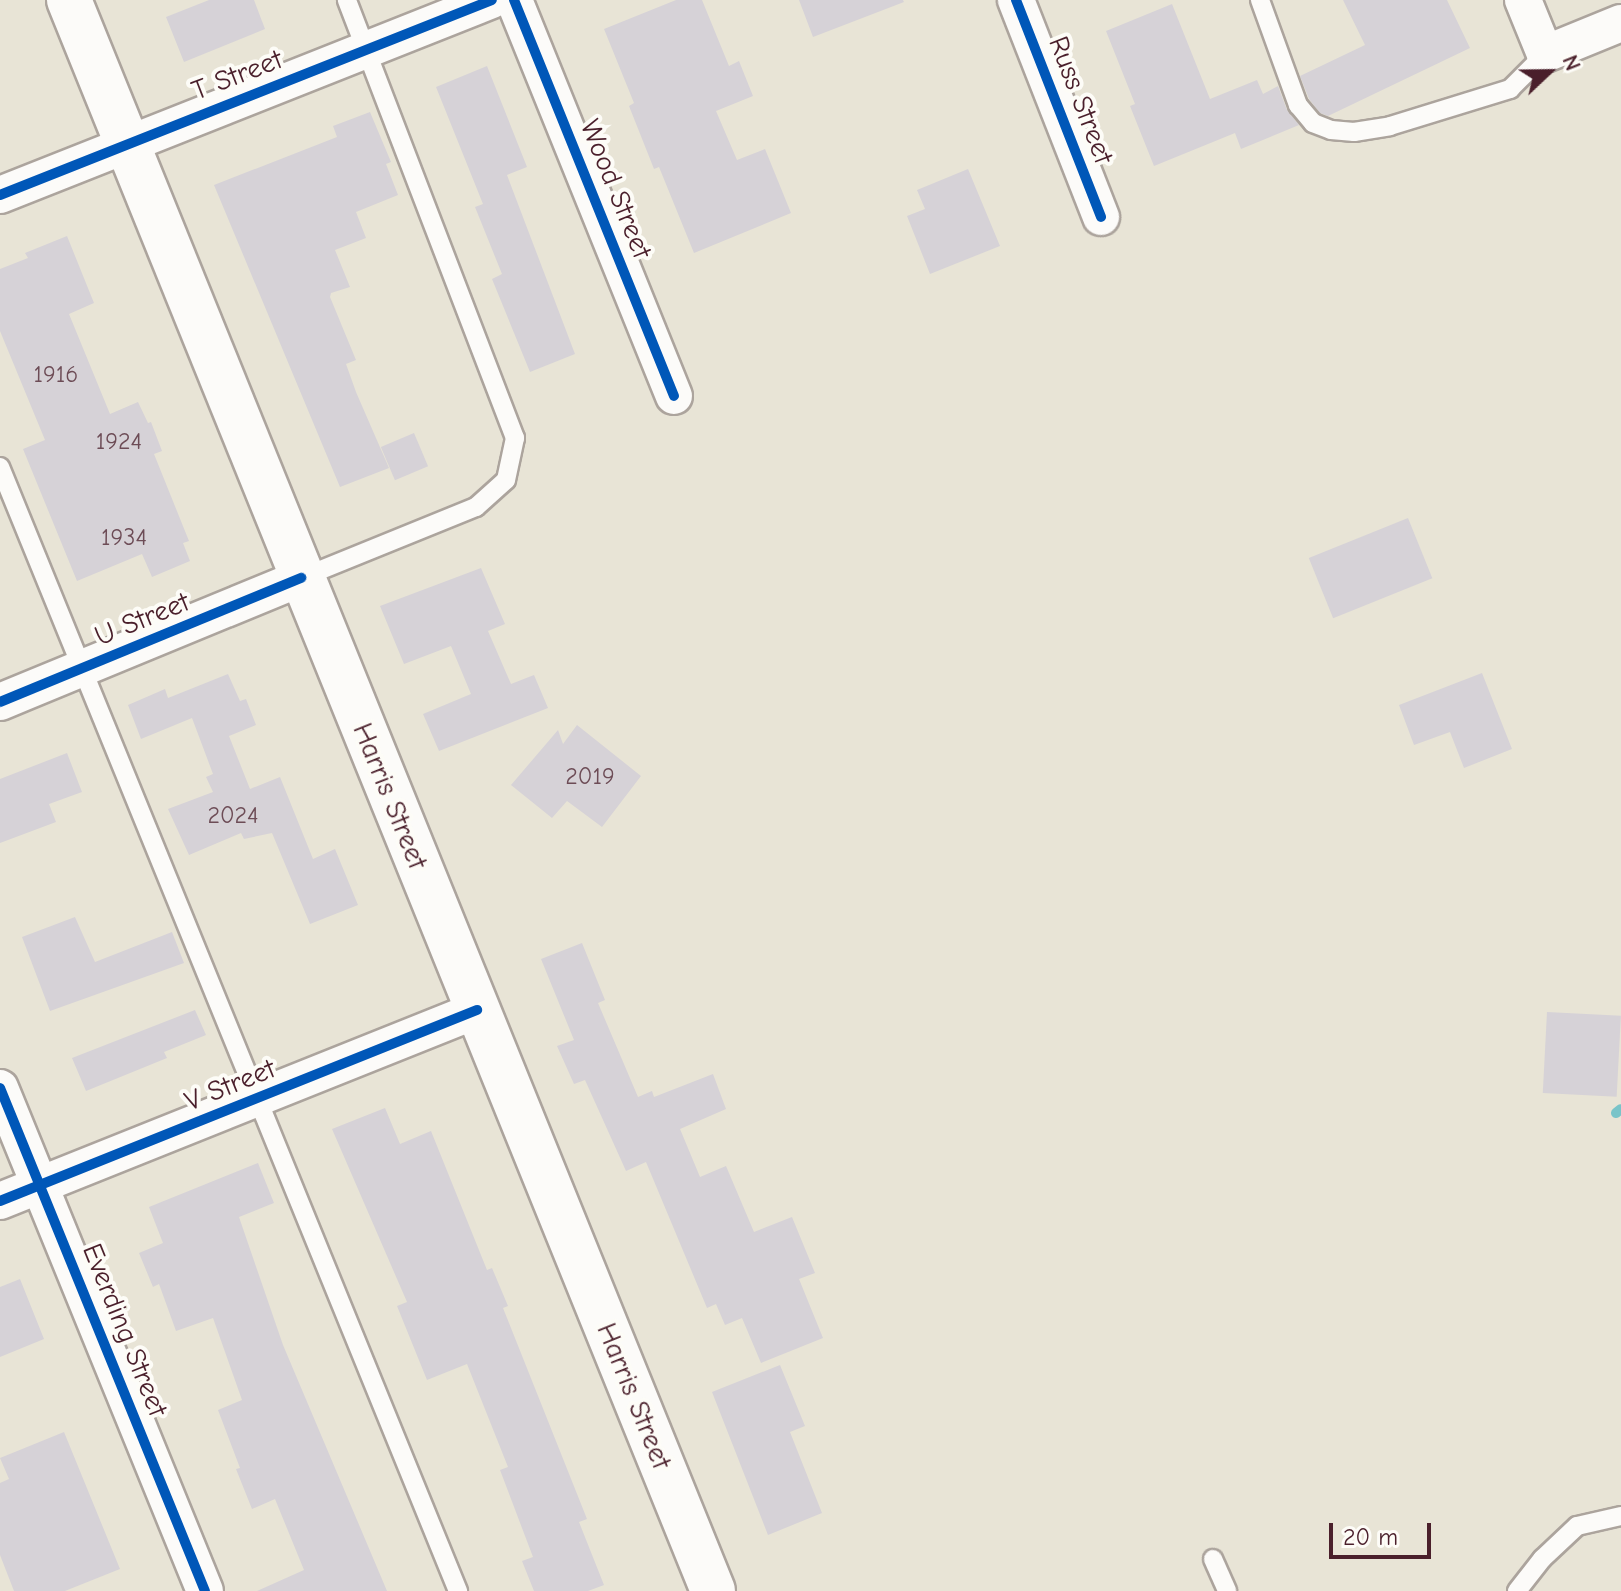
<!DOCTYPE html>
<html>
<head>
<meta charset="utf-8">
<style>
	body { margin:0 }
	#map { position:relative; width:1621px; height:1591px; overflow:hidden; background:#e8e4d6; font-family:"Comic Neue",sans-serif }
	div>[style] { position:absolute }
	.stream>* { height:10px; margin:-5px; padding:0 5px; transform-origin:5px; border-radius:5px; background:#79c4c9 }
	.building>* { inset:0; background:#d6d2d7; transform-origin:0 0 }
	.roads { filter:drop-shadow(2px 0 #aca49d) drop-shadow(-2px 0 #aca49d) drop-shadow(0 2px #aca49d) drop-shadow(0 -2px #aca49d) }
	.service>* { height:18px; margin:-9px; padding:0 9px; transform-origin:9px; border-radius:9px; background:#fcfbf9 }
	.minor>* { height:36px; margin:-18px; padding:0 18px; transform-origin:18px; border-radius:18px; background:#fcfbf9 }
	.secondary>* { height:44px; margin:-22px; padding:0 22px; transform-origin:22px; border-radius:22px; background:#fcfbf9 }
	.cycleway>* { height:10px; margin:-5px; padding:0 5px; transform-origin:5px; border-radius:5px; background:#0057b8 }
	span { translate:-50% -50%; white-space:nowrap; text-align:center; line-height:1.15; -webkit-text-stroke:8px #fdfcf7; paint-order:stroke }
	.number-label { font-size:24px; color:#6d4c56 }
	.number-label span { -webkit-text-stroke-width:0 }
	.street-label { font-size:28px; color:#4a1f2b }
	.north { position:absolute; left:1509px; top:32px; width:80px; height:80px; -webkit-text-stroke:6px #fdfcf7; paint-order:stroke; rotate:68deg; font-size:22px; font-weight:700; line-height:32px; text-align:center; color:#4a1f2b }
	.north::after { content:''; display:block; margin:auto; width:28px; height:36px; background:#4a1f2b; clip-path:polygon(50% 0,100% 100%,50% 72%,0 100%) }
	.scale { position:absolute; left:1329px; top:1523px; width:102px; height:36px; box-sizing:border-box; border:4px solid #4a1f2b; border-top:0; padding-left:10px; font-size:24px; line-height:28px; white-space:nowrap; color:#4a1f2b; -webkit-text-stroke:6px #fdfcf7; paint-order:stroke }
</style>
</head>
<body>
<div id="map">
	<div class="stream">
		<i style="left:1616px;top:1113px;width:6px;rotate:-39deg"></i>
	</div>
	<div class="building">
		<i style="clip-path:polygon(209px 0,254px 0,265px 29px,184px 62px,166px 17px)"></i>
		<i style="clip-path:polygon(676px 0,702px 0,729px 66px,739px 61px,753px 96px,716px 111px,737px 160px,765px 149px,791px 213px,694px 253px,659px 167px,654px 169px,629px 106px,634px 103px,604px 29px)"></i>
		<i style="clip-path:polygon(799px 0,903px 0,904px 2px,813px 37px)"></i>
		<i style="clip-path:polygon(1343px 0,1447px 0,1470px 48px,1328px 116px,1320px 113px,1309px 99px,1300px 76px,1365px 45px)"></i>
		<i style="clip-path:polygon(1172px 4px,1210px 99px,1257px 80px,1263px 94px,1278px 86px,1287px 110px,1299px 125px,1241px 149px,1235px 133px,1154px 166px,1130px 106px,1135px 104px,1106px 31px)"></i>
		<i style="clip-path:polygon(487px 66px,527px 167px,507px 175px,575px 354px,530px 372px,492px 279px,502px 274px,475px 207px,483px 204px,436px 87px)"></i>
		<i style="clip-path:polygon(370px 112px,391px 162px,386px 164px,398px 195px,356px 212px,366px 238px,335px 250px,350px 287px,331px 293px,330px 297px,356px 360px,346px 364px,356px 392px,389px 468px,340px 487px,214px 185px,337px 137px,333px 126px)"></i>
		<i style="clip-path:polygon(968px 169px,1000px 246px,930px 274px,907px 216px,925px 209px,917px 190px)"></i>
		<i style="clip-path:polygon(67px 236px,94px 303px,69px 314px,110px 414px,138px 402px,148px 423px,151px 422px,162px 451px,154px 454px,189px 541px,183px 543px,190px 561px,152px 577px,142px 554px,77px 581px,23px 449px,45px 440px,0 331px,0 269px,28px 258px,25px 253px)"></i>
		<i style="left:414px;top:433px;width:36px;height:36px;rotate:67deg"></i>
		<i style="left:1408px;top:518px;width:65px;height:107px;rotate:68deg"></i>
		<i style="clip-path:polygon(481px 568px,505px 624px,488px 631px,511px 684px,534px 675px,548px 708px,439px 751px,423px 714px,471px 694px,451px 646px,404px 664px,380px 606px)"></i>
		<i style="clip-path:polygon(1482px 673px,1512px 749px,1464px 768px,1450px 732px,1414px 745px,1399px 705px)"></i>
		<i style="clip-path:polygon(228px 674px,240px 701px,246px 699px,256px 725px,229px 736px,250px 789px,280px 777px,313px 859px,335px 849px,358px 905px,310px 924px,272px 833px,244px 839px,241px 833px,189px 855px,168px 809px,213px 792px,206px 777px,213px 774px,192px 718px,141px 739px,128px 705px,165px 689px,168px 698px)"></i>
		<i style="clip-path:polygon(577px 725px,641px 776px,602px 827px,567px 801px,552px 818px,511px 785px,558px 730px,563px 744px)"></i>
		<i style="clip-path:polygon(67px 753px,82px 792px,49px 804px,56px 822px,0 843px,0 779px)"></i>
		<i style="clip-path:polygon(75px 917px,95px 962px,172px 932px,184px 963px,50px 1011px,22px 937px)"></i>
		<i style="clip-path:polygon(582px 943px,605px 1000px,598px 1003px,638px 1097px,652px 1091px,654px 1097px,713px 1074px,726px 1109px,680px 1129px,700px 1177px,726px 1166px,754px 1232px,792px 1217px,815px 1273px,799px 1279px,823px 1338px,761px 1363px,742px 1318px,725px 1325px,716px 1304px,707px 1308px,646px 1162px,626px 1171px,585px 1080px,574px 1084px,557px 1046px,574px 1040px,541px 959px)"></i>
		<i style="clip-path:polygon(195px 1010px,206px 1035px,164px 1052px,167px 1058px,86px 1091px,72px 1058px)"></i>
		<i style="left:1547px;top:1012px;width:74px;height:81px;rotate:3deg"></i>
		<i style="clip-path:polygon(385px 1108px,400px 1144px,431px 1131px,487px 1270px,492px 1268px,508px 1306px,503px 1308px,587px 1519px,579px 1522px,604px 1585px,588px 1591px,534px 1591px,522px 1561px,533px 1557px,500px 1470px,508px 1467px,467px 1364px,427px 1380px,397px 1306px,407px 1302px,332px 1129px)"></i>
		<i style="clip-path:polygon(258px 1163px,274px 1203px,239px 1217px,283px 1345px,387px 1591px,257px 1591px,304px 1570px,275px 1499px,252px 1509px,236px 1469px,240px 1468px,218px 1410px,242px 1400px,213px 1318px,176px 1331px,159px 1284px,153px 1287px,139px 1253px,163px 1243px,149px 1207px)"></i>
		<i style="clip-path:polygon(20px 1279px,44px 1339px,0 1357px,0 1287px)"></i>
		<i style="clip-path:polygon(780px 1365px,805px 1426px,790px 1432px,822px 1513px,768px 1535px,712px 1392px)"></i>
		<i style="clip-path:polygon(64px 1432px,120px 1569px,65px 1591px,14px 1591px,0 1555px,0 1483px,9px 1479px,0 1458px)"></i>
	</div>
	<div class="roads">
		<div class="service">
			<i style="left:1260px;top:0;width:112px;rotate:70.1deg"></i>
			<i style="left:1298px;top:105px;width:23px;rotate:50deg"></i>
			<i style="left:1313px;top:123px;width:19px;rotate:21deg"></i>
			<i style="left:1331px;top:130px;width:23px;rotate:5deg"></i>
			<i style="left:1354px;top:132px;width:36px;rotate:-9deg"></i>
			<i style="left:1390px;top:126px;width:126px;rotate:-17.1deg"></i>
			<i style="left:1510px;top:89px;width:49px;rotate:-45deg"></i>
			<i style="left:0;top:467px;width:1214px;rotate:67.83deg"></i>
			<i style="left:301px;top:578px;width:189px;rotate:-22.1deg"></i>
			<i style="left:476px;top:507px;width:40px;rotate:-42deg"></i>
			<i style="left:506px;top:480px;width:43px;rotate:-77.9deg"></i>
			<i style="left:515px;top:438px;width:469px;rotate:-111deg"></i>
			<i style="left:1213px;top:1559px;width:35px;rotate:66deg"></i>
			<i style="left:1517px;top:1591px;width:41px;rotate:-52deg"></i>
			<i style="left:1542px;top:1559px;width:48px;rotate:-43.3deg"></i>
			<i style="left:1577px;top:1526px;width:45px;rotate:-12.8deg"></i>
		</div>
		<div class="minor">
			<i style="left:514px;top:0;width:427px;rotate:68deg"></i>
			<i style="left:1016px;top:0;width:233px;rotate:68.6deg"></i>
			<i style="left:1523px;top:0;width:58px;rotate:67.8deg"></i>
			<i style="left:1545px;top:54px;width:82px;rotate:-22.2deg"></i>
			<i style="left:0;top:195px;width:529px;rotate:-21.62deg"></i>
			<i style="left:0;top:702px;width:326px;rotate:-22.4deg"></i>
			<i style="left:0;top:1088px;width:543px;rotate:67.83deg"></i>
			<i style="left:0;top:1201px;width:514px;rotate:-21.82deg"></i>
		</div>
		<div class="secondary">
			<i style="left:69px;top:0;width:1716px;rotate:67.96deg"></i>
		</div>
	</div>
	<div class="cycleway">
		<i style="left:514px;top:0;width:427px;rotate:68deg"></i>
		<i style="left:1016px;top:0;width:233px;rotate:68.6deg"></i>
		<i style="left:0;top:195px;width:529px;rotate:-21.62deg"></i>
		<i style="left:0;top:702px;width:326px;rotate:-22.4deg"></i>
		<i style="left:0;top:1088px;width:543px;rotate:67.83deg"></i>
		<i style="left:0;top:1201px;width:514px;rotate:-21.82deg"></i>
	</div>
	<div class="number-label">
		<span style="left:56px;top:375px">1916</span>
		<span style="left:119px;top:442px">1924</span>
		<span style="left:124px;top:538px">1934</span>
		<span style="left:590px;top:777px">2019</span>
		<span style="left:233px;top:816px">2024</span>
	</div>
	<div class="street-label">
		<span style="left:237px;top:75px;rotate:-21deg">T Street</span>
		<span style="left:1081px;top:100px;rotate:69deg">Russ Street</span>
		<span style="left:616px;top:189px;rotate:68deg">Wood Street</span>
		<span style="left:142px;top:619px;rotate:-22deg">U Street</span>
		<span style="left:390px;top:796px;rotate:68deg">Harris Street</span>
		<span style="left:230px;top:1085px;rotate:-22deg">V Street</span>
		<span style="left:125px;top:1330px;rotate:68deg">Everding Street</span>
		<span style="left:634px;top:1396px;rotate:68deg">Harris Street</span>
	</div>
	<div class="north">N</div>
	<div class="scale">20 m</div>
</div>
</body>
</html>
